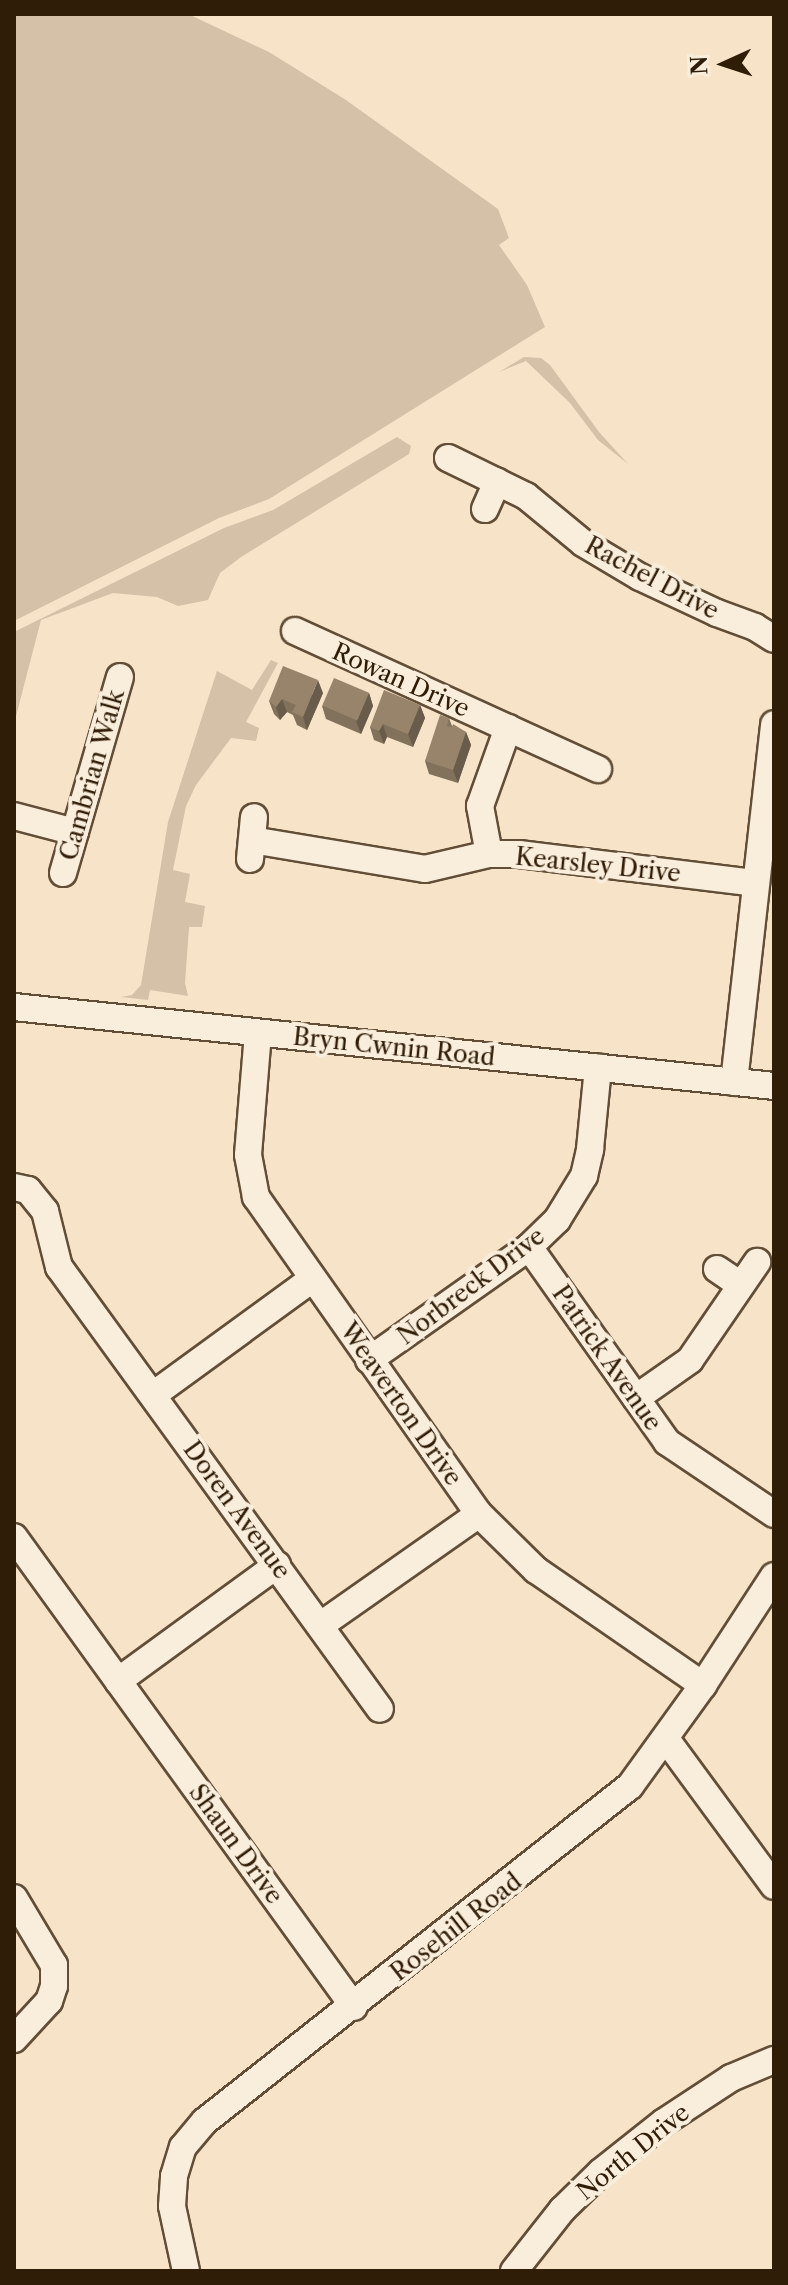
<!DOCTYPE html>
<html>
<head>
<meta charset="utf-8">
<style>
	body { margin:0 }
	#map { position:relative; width:788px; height:2285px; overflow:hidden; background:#f6e3c8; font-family:"Libre Caslon Text",serif }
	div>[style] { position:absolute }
	.green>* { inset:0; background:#d4c1a7 }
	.roads { filter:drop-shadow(2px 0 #624e37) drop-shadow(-2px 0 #624e37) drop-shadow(0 2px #624e37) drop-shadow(0 -2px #624e37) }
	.minor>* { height:26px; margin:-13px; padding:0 13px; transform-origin:13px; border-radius:13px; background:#f9eddb }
	.wall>* { inset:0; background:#82725c }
	.shaded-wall>* { inset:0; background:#6a5c4b }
	.building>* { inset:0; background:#97846b; transform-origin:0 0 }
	span { translate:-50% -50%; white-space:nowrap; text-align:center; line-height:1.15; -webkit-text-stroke:8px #f9eddb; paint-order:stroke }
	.street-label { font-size:24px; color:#301d07 }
	.frame { position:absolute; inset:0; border:16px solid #301d07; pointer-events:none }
	.north { position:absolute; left:684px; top:24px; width:80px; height:80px; -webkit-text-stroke:6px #f9eddb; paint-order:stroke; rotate:267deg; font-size:22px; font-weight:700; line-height:32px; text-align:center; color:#301d07 }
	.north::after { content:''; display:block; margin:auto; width:28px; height:36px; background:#301d07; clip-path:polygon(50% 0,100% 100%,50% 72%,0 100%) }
</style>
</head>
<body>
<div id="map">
	<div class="green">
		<i style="clip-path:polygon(14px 14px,188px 14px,269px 52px,346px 100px,498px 209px,509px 238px,499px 245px,527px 285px,545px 327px,269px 499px,219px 518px,14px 621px)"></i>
		<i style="clip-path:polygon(524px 357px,541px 358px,550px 365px,599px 432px,628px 464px,598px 440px,570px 403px,526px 361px,499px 372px)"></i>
		<i style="clip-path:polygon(397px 437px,411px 446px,409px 454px,241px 557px,220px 573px,208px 600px,178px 606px,157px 597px,113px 593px,41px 620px,14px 724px,14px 632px,224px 528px,273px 510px)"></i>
		<i style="clip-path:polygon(271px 660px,278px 663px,246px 722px,259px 728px,256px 741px,231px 738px,196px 785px,186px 806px,173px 870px,190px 874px,185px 902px,205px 906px,202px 927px,189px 927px,185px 983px,188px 996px,150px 990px,148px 1000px,121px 997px,132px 995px,141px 985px,168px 822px,217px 671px,252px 690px)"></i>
	</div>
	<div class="roads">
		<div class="minor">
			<i style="left:448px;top:458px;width:87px;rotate:26deg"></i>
			<i style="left:526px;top:496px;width:74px;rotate:39.5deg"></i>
			<i style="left:583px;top:543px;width:66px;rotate:30.8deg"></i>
			<i style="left:640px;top:577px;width:85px;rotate:25.1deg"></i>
			<i style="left:717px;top:613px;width:40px;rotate:20.2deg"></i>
			<i style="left:755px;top:627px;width:22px;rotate:32deg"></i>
			<i style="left:485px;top:509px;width:30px;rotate:-66deg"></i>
			<i style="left:295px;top:631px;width:333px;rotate:24.5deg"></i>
			<i style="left:14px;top:816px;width:63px;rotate:14.7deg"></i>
			<i style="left:252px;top:840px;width:175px;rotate:9.5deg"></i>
			<i style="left:425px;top:869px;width:66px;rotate:-13.2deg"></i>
			<i style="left:489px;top:854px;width:30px"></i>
			<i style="left:519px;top:854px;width:238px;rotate:7deg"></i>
			<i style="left:489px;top:854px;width:49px;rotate:-100.6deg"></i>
			<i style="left:480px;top:806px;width:83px;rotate:-70.3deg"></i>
			<i style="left:250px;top:859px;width:42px;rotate:-84.6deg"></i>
			<i style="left:63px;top:873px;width:204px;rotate:-73.8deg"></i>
			<i style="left:14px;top:1007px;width:764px;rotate:5.93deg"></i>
			<i style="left:258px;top:1033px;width:122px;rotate:94.7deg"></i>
			<i style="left:248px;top:1155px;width:43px;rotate:79.2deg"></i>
			<i style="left:256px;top:1197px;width:388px;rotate:54.9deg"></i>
			<i style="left:479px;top:1514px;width:80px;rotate:44.5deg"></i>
			<i style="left:536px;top:1570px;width:203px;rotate:34.6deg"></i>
			<i style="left:734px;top:1082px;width:360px;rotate:-83.6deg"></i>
			<i style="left:14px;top:1187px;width:14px;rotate:12deg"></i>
			<i style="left:28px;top:1190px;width:27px;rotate:51deg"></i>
			<i style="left:45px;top:1211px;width:58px;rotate:76deg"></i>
			<i style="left:59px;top:1267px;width:546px;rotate:54.01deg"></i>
			<i style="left:529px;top:1247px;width:239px;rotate:54.7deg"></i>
			<i style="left:667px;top:1442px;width:129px;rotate:33.9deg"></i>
			<i style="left:717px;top:1269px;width:27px;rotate:34deg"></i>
			<i style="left:369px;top:1360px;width:196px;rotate:-35.2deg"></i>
			<i style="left:529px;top:1247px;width:39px;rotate:-44deg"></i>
			<i style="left:557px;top:1220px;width:52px;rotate:-58.5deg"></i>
			<i style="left:584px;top:1176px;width:28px;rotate:-77deg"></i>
			<i style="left:590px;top:1149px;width:82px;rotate:-84.4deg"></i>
			<i style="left:153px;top:1395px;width:197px;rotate:-36.1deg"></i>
			<i style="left:636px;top:1398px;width:66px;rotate:-35.1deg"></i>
			<i style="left:690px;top:1360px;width:119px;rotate:-55.6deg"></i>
			<i style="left:14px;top:1537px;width:580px;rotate:54.12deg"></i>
			<i style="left:321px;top:1625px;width:193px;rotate:-35.1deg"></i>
			<i style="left:118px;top:1681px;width:197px;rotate:-36.1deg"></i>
			<i style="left:666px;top:1739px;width:182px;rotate:53.7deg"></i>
			<i style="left:14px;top:1898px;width:78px;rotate:59.2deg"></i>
			<i style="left:54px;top:1965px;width:21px;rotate:90deg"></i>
			<i style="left:54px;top:1986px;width:16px;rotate:108deg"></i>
			<i style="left:49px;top:2001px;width:52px;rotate:132.6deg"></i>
			<i style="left:186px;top:2271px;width:66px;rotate:-102.2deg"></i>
			<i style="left:172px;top:2206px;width:30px;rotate:-86deg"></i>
			<i style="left:174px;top:2176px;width:30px;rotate:-73deg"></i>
			<i style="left:183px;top:2147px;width:34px;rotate:-50deg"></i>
			<i style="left:205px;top:2121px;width:541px;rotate:-38.25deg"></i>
			<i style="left:630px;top:1786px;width:125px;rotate:-54.1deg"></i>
			<i style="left:703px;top:1685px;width:130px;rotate:-56.9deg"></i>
			<i style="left:514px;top:2271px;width:78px;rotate:-51.8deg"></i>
			<i style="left:562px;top:2210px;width:54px;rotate:-44.3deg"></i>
			<i style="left:601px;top:2172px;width:80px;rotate:-38.4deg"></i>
			<i style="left:664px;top:2122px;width:80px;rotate:-33.3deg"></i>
			<i style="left:731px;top:2078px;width:47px;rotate:-22.7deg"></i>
		</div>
	</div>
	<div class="wall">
		<i style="clip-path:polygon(323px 693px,307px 730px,297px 725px,293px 715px,287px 712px,280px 720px,274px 714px,269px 701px)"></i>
		<i style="clip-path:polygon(369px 693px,373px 706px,361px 734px,326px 719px,322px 706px)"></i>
		<i style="clip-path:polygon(420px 705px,425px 718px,413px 747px,387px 737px,384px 744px,374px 740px,370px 727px)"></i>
		<i style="clip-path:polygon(449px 718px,452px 726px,466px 732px,471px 745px,458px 783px,429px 774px,425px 761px)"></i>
	</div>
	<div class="shaded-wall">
		<i style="clip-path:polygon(318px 680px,323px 693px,307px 730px,303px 717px)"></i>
		<i style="clip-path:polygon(369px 693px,373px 706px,361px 734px,356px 721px)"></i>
		<i style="clip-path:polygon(282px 699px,287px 712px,280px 720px,276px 707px)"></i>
		<i style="clip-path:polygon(420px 705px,425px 718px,413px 747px,408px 734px)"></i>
		<i style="clip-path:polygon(383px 724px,387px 737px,384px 744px,379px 731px)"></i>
		<i style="clip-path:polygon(466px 732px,471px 745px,458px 783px,453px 770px)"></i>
	</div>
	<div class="building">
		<i style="clip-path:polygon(283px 666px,318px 680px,303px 717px,292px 712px,296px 705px,282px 699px,276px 707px,269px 701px)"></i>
		<i style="left:334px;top:678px;width:38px;height:30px;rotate:23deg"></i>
		<i style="clip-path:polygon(384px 690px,420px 705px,408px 734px,383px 724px,379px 731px,370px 727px)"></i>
		<i style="clip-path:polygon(440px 715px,449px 718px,447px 726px,452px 727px,453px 724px,466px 732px,453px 770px,425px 761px)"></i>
	</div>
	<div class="street-label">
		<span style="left:652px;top:578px;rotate:28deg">Rachel Drive</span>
		<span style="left:401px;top:680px;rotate:24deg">Rowan Drive</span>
		<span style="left:92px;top:775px;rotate:-74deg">Cambrian Walk</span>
		<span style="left:598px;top:865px;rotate:6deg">Kearsley Drive</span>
		<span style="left:394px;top:1047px;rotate:6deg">Bryn Cwnin Road</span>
		<span style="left:471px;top:1286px;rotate:-37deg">Norbreck Drive</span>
		<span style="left:607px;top:1358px;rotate:55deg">Patrick Avenue</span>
		<span style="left:401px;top:1404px;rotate:55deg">Weaverton Drive</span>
		<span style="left:237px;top:1510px;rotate:54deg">Doren Avenue</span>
		<span style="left:236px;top:1844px;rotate:54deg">Shaun Drive</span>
		<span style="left:456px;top:1927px;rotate:-38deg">Rosehill Road</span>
		<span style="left:633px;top:2152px;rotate:-39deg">North Drive</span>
	</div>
	<div class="frame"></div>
	<div class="north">N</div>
</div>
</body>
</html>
